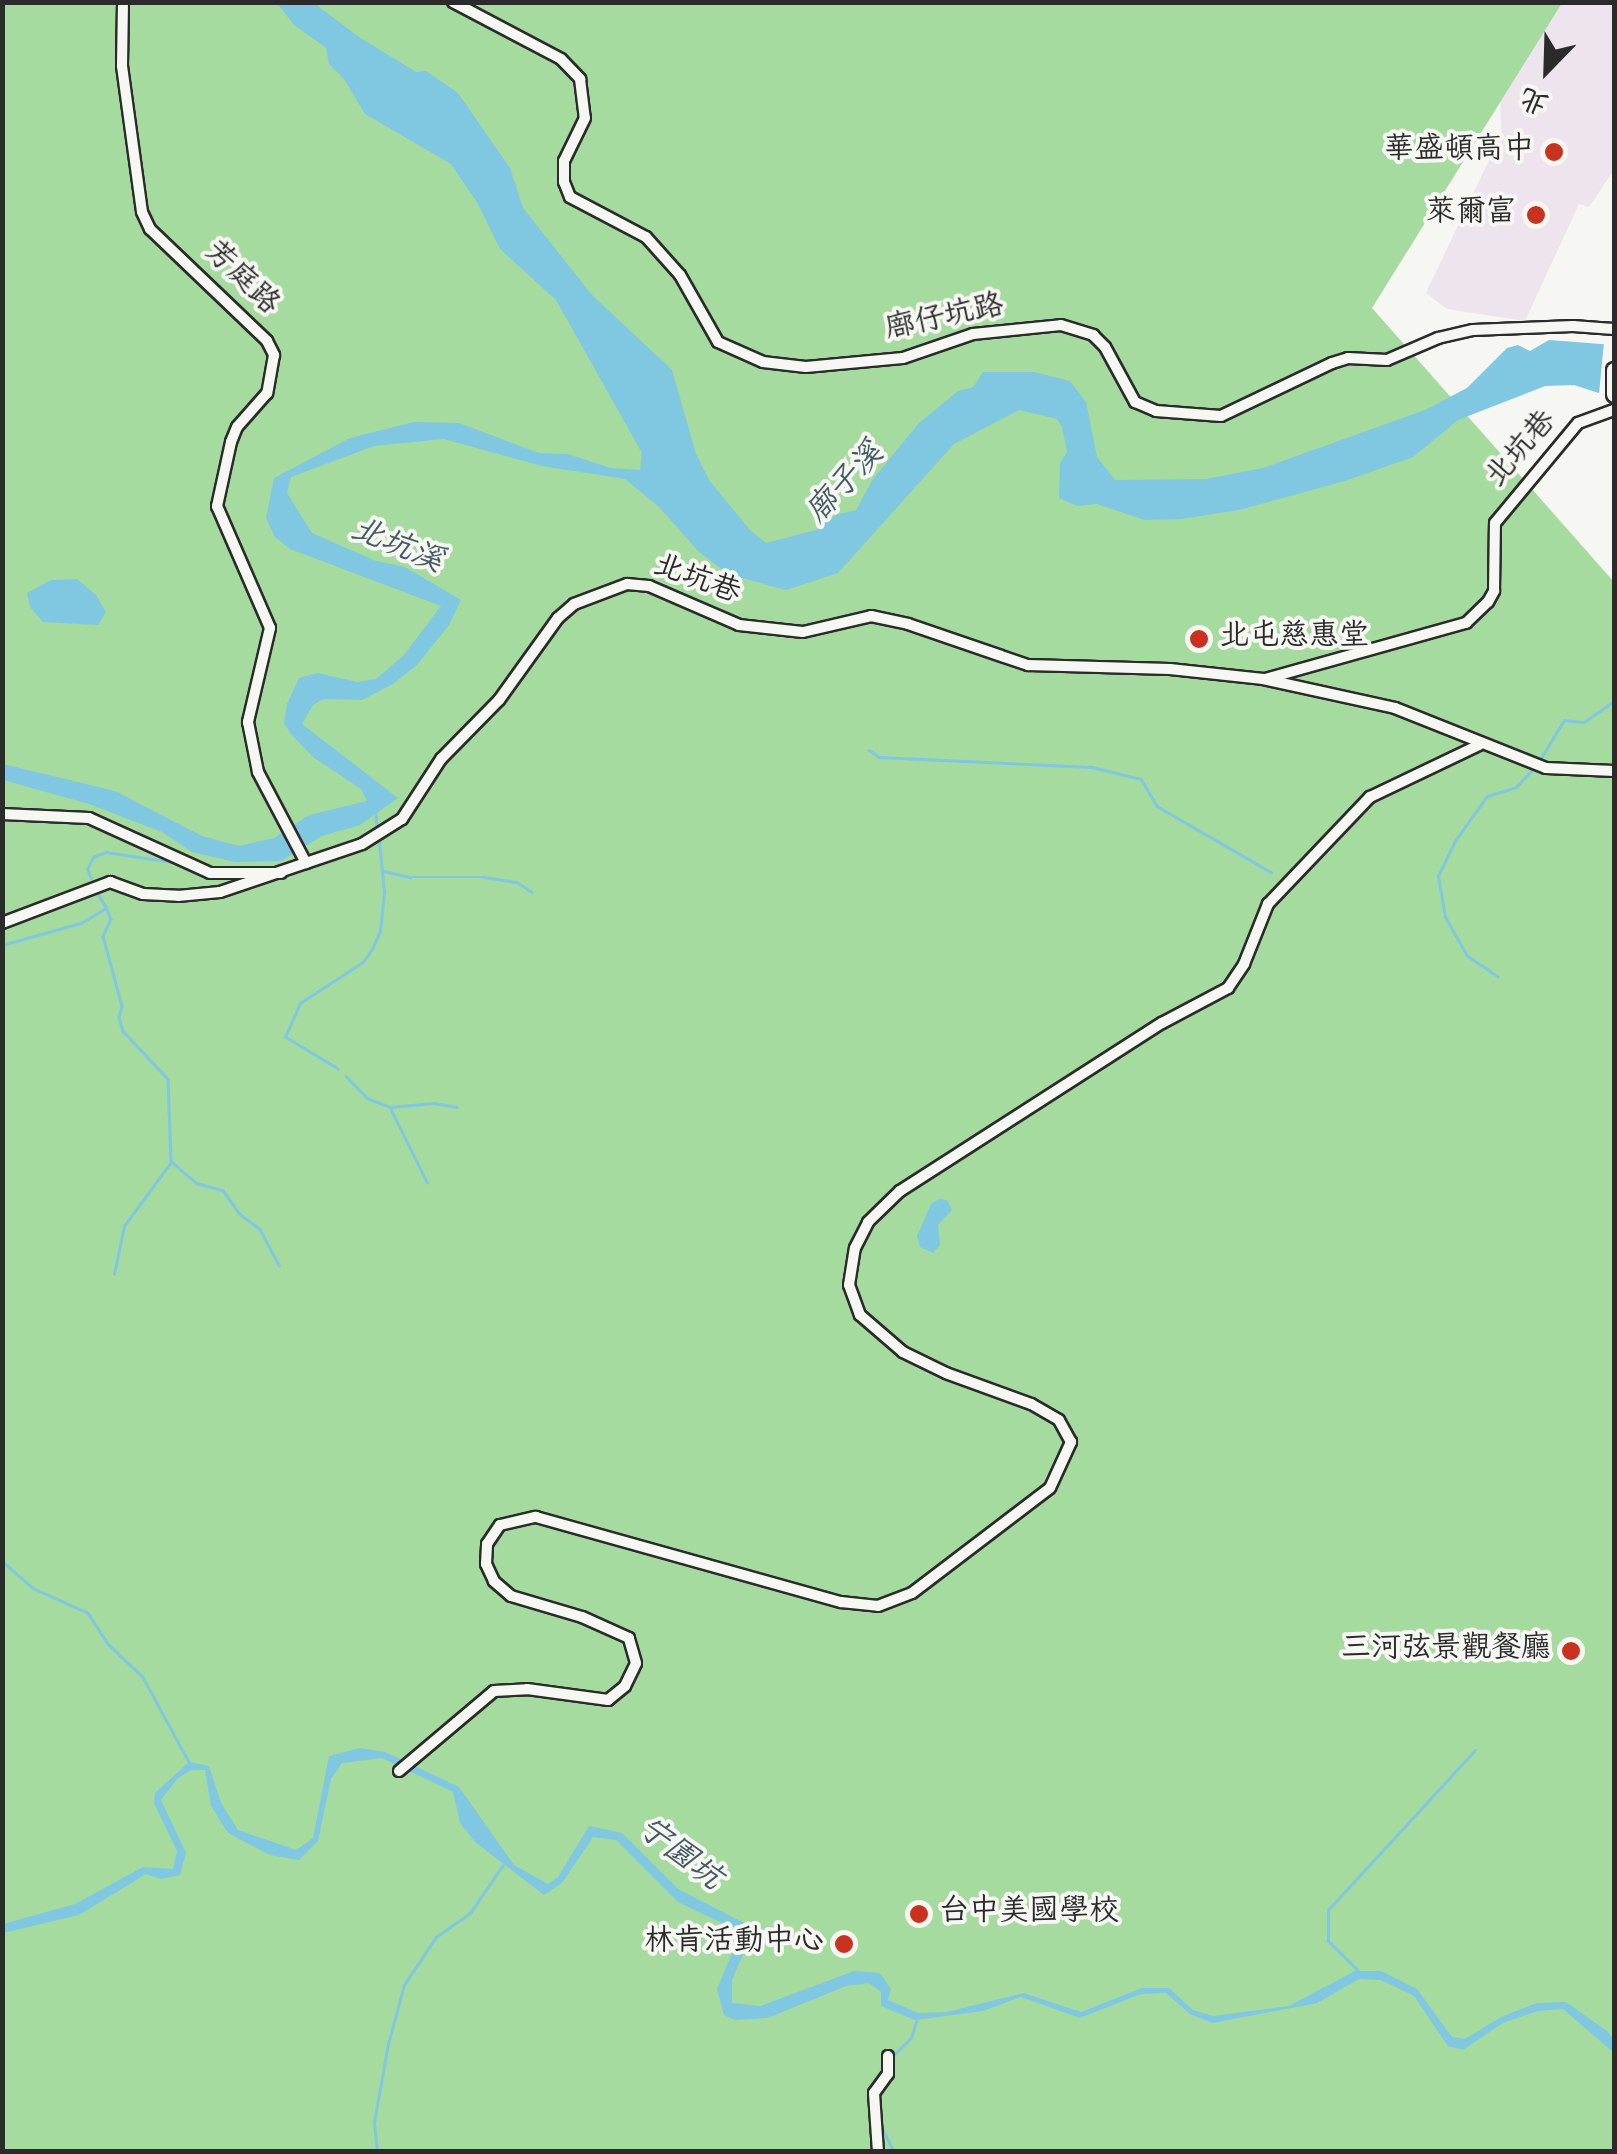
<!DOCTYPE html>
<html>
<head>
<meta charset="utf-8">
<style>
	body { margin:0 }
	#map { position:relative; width:1617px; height:2154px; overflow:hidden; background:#f6f6f2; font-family:Dekko,"LXGW WenKai TC",sans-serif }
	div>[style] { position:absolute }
	.built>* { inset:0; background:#ede4ee }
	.green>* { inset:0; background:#a5db9e }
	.water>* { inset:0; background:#80c7e1 }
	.pier>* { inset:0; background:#f6f6f2 }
	.stream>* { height:2.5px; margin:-1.25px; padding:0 1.25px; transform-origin:1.25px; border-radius:1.25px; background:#80c7e1 }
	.roads { filter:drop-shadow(2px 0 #2b2b2b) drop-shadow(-2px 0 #2b2b2b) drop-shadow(0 2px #2b2b2b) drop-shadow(0 -2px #2b2b2b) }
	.minor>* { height:10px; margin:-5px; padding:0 5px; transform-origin:5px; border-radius:5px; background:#f6f6f2 }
	.secondary>* { height:15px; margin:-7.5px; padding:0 7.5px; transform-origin:7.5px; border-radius:7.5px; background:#f6f6f2 }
	.dots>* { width:28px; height:28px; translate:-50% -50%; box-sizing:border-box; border:5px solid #f6f6f2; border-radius:50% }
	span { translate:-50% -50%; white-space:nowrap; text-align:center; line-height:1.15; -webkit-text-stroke:8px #f6f6f2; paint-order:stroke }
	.poi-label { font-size:30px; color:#2b2b2b }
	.right { translate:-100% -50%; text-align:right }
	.left { translate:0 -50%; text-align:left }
	.street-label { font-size:30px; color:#2b2b2b }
	.water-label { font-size:32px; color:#445a62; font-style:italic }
	.frame { position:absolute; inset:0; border:5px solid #2b2b2b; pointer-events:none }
	.north { position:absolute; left:1497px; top:20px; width:100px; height:100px; -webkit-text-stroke:8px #f6f6f2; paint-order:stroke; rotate:203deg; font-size:28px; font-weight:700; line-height:40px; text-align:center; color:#2b2b2b }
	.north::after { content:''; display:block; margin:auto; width:35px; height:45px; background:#2b2b2b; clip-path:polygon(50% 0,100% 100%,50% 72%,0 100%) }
</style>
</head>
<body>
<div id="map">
	<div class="built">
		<i style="clip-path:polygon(1558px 3px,1614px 3px,1614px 170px,1589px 207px,1579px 204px,1525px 321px,1447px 309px,1426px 293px,1501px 135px,1500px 76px)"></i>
	</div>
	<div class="green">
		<i style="clip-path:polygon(2px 3px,1562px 3px,1372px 308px,1614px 582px,1614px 2151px,3px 2151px)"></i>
	</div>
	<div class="water">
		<i style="clip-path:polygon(277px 3px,314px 3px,359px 37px,416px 72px,426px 71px,458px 93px,510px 168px,523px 208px,592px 295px,672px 370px,696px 454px,709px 480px,750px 530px,766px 543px,816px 530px,836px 515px,856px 510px,873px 479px,919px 423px,958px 391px,973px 387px,983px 372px,1034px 372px,1070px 381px,1086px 402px,1097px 457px,1115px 480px,1206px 479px,1263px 468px,1425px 410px,1467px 388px,1507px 348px,1518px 345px,1530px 351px,1549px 340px,1614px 345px,1614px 398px,1574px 385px,1545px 386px,1458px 420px,1413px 457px,1345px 481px,1239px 510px,1181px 519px,1145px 520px,1097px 504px,1077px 506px,1059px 498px,1060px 463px,1067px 452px,1062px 427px,1057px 419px,1019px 410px,954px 444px,838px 573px,786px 590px,728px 574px,699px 552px,659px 507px,625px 479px,542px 466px,444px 439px,374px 446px,291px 477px,287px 493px,312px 533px,376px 561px,405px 567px,461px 600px,449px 625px,417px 665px,393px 684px,362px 700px,323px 699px,313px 705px,302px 724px,398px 798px,360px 825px,322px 836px,281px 861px,235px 862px,192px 852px,162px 832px,89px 804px,3px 780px,3px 764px,115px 791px,202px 836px,239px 846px,274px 838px,309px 815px,367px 801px,361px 789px,313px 757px,291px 734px,284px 723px,287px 704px,299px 678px,318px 673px,357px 682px,376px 679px,404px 655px,441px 606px,290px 549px,275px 537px,266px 518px,274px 478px,350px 438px,414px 422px,459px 423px,539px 453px,568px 454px,610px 468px,640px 470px,642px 453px,556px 300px,500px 249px,478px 204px,451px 164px,365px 114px,344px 79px,329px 64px,326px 48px,294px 25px)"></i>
		<i style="clip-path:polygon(77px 579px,96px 595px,106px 612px,98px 625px,43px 622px,30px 607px,27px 593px,51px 580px)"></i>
		<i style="clip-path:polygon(939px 1199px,947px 1200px,952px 1210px,938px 1225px,940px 1245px,933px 1253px,920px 1247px,917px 1236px,931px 1204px)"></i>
		<i style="clip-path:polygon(360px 1748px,385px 1752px,459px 1787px,514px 1865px,548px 1884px,558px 1877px,589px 1826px,622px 1833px,678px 1889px,750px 1926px,748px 1943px,732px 1980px,732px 2003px,761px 2006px,854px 1971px,880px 1973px,891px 1989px,888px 2000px,918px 2013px,947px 2012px,1024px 1993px,1081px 2012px,1142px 1988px,1169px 1988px,1193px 2010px,1213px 2016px,1289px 2006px,1355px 1971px,1381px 1971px,1417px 1989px,1452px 2037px,1465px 2039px,1503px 2016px,1537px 2003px,1566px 2002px,1607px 2031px,1614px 2040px,1614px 2053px,1563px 2009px,1538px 2011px,1503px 2023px,1463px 2050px,1448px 2046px,1414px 1996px,1381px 1980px,1359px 1979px,1317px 2003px,1212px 2023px,1190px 2014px,1166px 1993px,1141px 1994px,1080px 2018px,1021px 1997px,983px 2011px,915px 2020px,881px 2006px,881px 1992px,869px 1983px,846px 1986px,768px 2018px,735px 2020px,724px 2015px,717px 1989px,741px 1932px,678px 1902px,616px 1840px,593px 1837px,562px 1883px,544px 1895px,475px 1842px,460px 1823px,453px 1792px,382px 1758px,342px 1763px,331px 1779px,318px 1841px,299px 1860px,270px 1855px,228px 1833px,211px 1806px,205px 1770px,191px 1770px,177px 1779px,161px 1800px,186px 1853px,180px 1875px,161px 1879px,146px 1874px,79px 1915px,3px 1933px,3px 1924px,75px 1904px,143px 1867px,173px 1869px,177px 1851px,154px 1803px,155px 1793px,189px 1762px,209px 1766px,221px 1803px,238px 1830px,296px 1850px,313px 1838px,329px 1756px)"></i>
	</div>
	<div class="pier">
		<i style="clip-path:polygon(1614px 341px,1614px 396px,1599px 394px,1604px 342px)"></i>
	</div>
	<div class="stream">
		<i style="left:869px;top:750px;width:12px;rotate:35deg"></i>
		<i style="left:879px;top:757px;width:213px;rotate:2.7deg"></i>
		<i style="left:1092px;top:767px;width:50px;rotate:13.8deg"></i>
		<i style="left:1141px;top:779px;width:31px;rotate:59deg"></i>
		<i style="left:1157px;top:806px;width:132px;rotate:30.1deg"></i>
		<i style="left:1538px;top:763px;width:50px;rotate:-58.8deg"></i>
		<i style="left:1564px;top:720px;width:20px;rotate:6deg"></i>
		<i style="left:1584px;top:722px;width:37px;rotate:-35deg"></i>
		<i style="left:376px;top:814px;width:13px;rotate:86deg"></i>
		<i style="left:384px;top:871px;width:27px;rotate:13deg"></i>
		<i style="left:410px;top:877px;width:74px"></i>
		<i style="left:484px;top:877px;width:33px;rotate:9deg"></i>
		<i style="left:517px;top:882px;width:18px;rotate:34deg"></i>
		<i style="left:91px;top:879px;width:11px;rotate:-112deg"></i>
		<i style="left:87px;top:869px;width:13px;rotate:-63deg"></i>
		<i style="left:93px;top:857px;width:14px;rotate:-21deg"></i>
		<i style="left:106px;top:852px;width:74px;rotate:8.6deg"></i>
		<i style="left:106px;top:908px;width:12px;rotate:66deg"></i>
		<i style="left:111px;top:919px;width:19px;rotate:115deg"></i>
		<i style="left:103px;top:936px;width:73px;rotate:74.8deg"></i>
		<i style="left:122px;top:1006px;width:11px;rotate:105deg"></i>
		<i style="left:119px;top:1017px;width:15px;rotate:74deg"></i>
		<i style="left:123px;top:1031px;width:66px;rotate:46.8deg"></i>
		<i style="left:168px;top:1079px;width:82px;rotate:87.9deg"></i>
		<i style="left:171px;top:1161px;width:33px;rotate:41deg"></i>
		<i style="left:196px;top:1183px;width:28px;rotate:15deg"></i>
		<i style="left:223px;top:1190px;width:29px;rotate:55deg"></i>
		<i style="left:240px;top:1214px;width:25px;rotate:37deg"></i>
		<i style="left:260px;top:1229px;width:41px;rotate:62.2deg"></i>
		<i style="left:2px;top:945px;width:82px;rotate:-15.6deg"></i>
		<i style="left:81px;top:923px;width:29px;rotate:-31deg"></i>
		<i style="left:106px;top:908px;width:17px;rotate:-121deg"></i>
		<i style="left:1498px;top:977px;width:37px;rotate:-146deg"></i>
		<i style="left:1467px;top:956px;width:45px;rotate:-119.4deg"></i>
		<i style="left:1445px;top:917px;width:42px;rotate:-99.7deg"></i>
		<i style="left:1438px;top:876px;width:39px;rotate:-64deg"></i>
		<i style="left:1455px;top:841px;width:55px;rotate:-54.6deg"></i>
		<i style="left:1487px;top:796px;width:30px;rotate:-17deg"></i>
		<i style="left:1516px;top:787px;width:25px;rotate:-47deg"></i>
		<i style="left:338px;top:1069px;width:62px;rotate:-148.9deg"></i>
		<i style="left:285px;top:1037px;width:37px;rotate:-66deg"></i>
		<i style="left:300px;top:1003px;width:75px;rotate:-33.1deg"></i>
		<i style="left:363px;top:962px;width:16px;rotate:-55deg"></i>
		<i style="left:372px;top:949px;width:20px;rotate:-66deg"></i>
		<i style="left:380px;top:931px;width:39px;rotate:-84deg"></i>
		<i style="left:384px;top:892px;width:50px;rotate:-95.7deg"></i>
		<i style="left:346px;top:1076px;width:30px;rotate:46deg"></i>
		<i style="left:367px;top:1098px;width:25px;rotate:21deg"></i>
		<i style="left:390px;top:1107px;width:84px;rotate:63.7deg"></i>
		<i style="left:390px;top:1107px;width:44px;rotate:-5.2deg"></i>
		<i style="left:434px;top:1103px;width:23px;rotate:10deg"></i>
		<i style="left:114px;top:1274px;width:49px;rotate:-78.2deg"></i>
		<i style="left:124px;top:1226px;width:79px;rotate:-53.7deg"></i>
		<i style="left:2px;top:1561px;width:41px;rotate:41.1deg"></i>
		<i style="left:33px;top:1588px;width:60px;rotate:24.4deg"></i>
		<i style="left:88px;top:1613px;width:37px;rotate:57deg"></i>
		<i style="left:108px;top:1644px;width:48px;rotate:43.3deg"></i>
		<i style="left:143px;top:1677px;width:97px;rotate:61.6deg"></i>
		<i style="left:1359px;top:1972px;width:44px;rotate:-135deg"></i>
		<i style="left:1328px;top:1941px;width:31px;rotate:-90deg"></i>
		<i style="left:1328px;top:1910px;width:217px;rotate:-47.4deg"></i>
		<i style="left:893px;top:2056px;width:25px;rotate:-45deg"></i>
		<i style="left:911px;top:2038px;width:17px;rotate:-73deg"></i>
		<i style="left:881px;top:2126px;width:29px;rotate:63deg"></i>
		<i style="left:377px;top:2152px;width:30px;rotate:-96deg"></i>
		<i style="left:374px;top:2122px;width:79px;rotate:-79.8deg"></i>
		<i style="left:388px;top:2044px;width:61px;rotate:-74.8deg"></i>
		<i style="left:404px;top:1985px;width:58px;rotate:-56.3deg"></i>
		<i style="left:436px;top:1937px;width:42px;rotate:-35.2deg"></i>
		<i style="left:470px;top:1913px;width:58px;rotate:-55.5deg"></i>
	</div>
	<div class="roads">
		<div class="minor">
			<i style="left:123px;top:2px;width:64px;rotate:90.9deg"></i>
			<i style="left:122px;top:66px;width:147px;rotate:82.2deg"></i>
			<i style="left:142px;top:212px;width:19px;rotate:65deg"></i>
			<i style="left:150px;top:229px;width:162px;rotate:43.7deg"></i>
			<i style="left:267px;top:341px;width:16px;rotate:63deg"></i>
			<i style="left:274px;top:355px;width:39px;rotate:100deg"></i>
			<i style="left:267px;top:393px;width:45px;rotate:131.4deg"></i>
			<i style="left:237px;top:427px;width:16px;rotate:112deg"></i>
			<i style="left:231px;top:442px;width:66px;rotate:102.3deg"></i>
			<i style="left:217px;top:506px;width:133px;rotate:66.5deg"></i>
			<i style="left:270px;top:628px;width:97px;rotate:103.2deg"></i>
			<i style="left:248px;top:722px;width:51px;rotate:78.7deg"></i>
			<i style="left:258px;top:772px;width:103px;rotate:62.2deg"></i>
			<i style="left:453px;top:2px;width:122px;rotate:27.8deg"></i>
			<i style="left:561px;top:59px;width:28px;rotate:46deg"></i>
			<i style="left:580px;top:79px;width:39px;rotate:83deg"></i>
			<i style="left:585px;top:118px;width:48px;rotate:116deg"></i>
			<i style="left:564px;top:161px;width:21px;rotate:90deg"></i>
			<i style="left:564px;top:182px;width:16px;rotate:68deg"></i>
			<i style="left:570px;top:197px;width:86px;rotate:27.8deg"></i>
			<i style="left:646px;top:237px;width:51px;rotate:48.2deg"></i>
			<i style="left:680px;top:275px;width:77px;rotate:60.4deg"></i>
			<i style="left:718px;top:342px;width:49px;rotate:24deg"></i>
			<i style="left:763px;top:362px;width:43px;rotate:6.6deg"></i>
			<i style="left:806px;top:367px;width:97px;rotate:-5.3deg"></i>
			<i style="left:903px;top:358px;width:74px;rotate:-18.9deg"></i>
			<i style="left:973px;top:334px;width:88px;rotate:-5.8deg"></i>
			<i style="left:1061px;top:325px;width:34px;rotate:17deg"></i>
			<i style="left:1093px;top:335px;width:17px;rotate:45deg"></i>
			<i style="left:1105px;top:347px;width:63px;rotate:61.4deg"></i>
			<i style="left:1135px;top:402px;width:23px;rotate:23deg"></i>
			<i style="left:1156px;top:411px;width:65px;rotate:4.4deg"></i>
			<i style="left:1221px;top:416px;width:123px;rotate:-25.5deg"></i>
			<i style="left:1332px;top:363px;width:17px;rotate:-17deg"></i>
			<i style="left:1348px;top:358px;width:39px;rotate:3deg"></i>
			<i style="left:1387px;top:360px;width:56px;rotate:-23.3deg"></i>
			<i style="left:1438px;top:338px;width:36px;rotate:-13deg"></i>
			<i style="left:1473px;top:330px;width:100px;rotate:-2.3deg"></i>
			<i style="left:1573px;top:326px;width:41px;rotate:4.2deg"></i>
			<i style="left:1265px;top:679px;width:209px;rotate:-15.6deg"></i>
			<i style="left:1466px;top:623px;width:30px;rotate:-44deg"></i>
			<i style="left:1488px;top:602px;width:13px;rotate:-61deg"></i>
			<i style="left:1494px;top:591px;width:68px;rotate:-89.2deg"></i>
			<i style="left:1495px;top:523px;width:130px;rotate:-50.3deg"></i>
			<i style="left:1578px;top:423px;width:38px;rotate:-20deg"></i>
			<i style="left:2px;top:814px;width:87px;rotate:2.6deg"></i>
			<i style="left:89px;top:818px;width:133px;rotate:24.4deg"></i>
			<i style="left:210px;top:873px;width:71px"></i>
			<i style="left:2px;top:923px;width:116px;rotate:-20.8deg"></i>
			<i style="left:110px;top:882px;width:35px;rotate:20deg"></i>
			<i style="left:143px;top:894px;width:35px;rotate:3deg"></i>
			<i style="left:178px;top:896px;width:42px;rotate:-5.4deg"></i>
			<i style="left:220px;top:892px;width:150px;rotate:-18.7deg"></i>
			<i style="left:362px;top:844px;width:47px;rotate:-32deg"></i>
			<i style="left:402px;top:819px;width:72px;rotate:-57deg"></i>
			<i style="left:441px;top:759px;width:83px;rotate:-45.5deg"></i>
			<i style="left:499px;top:700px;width:101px;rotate:-54.3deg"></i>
			<i style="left:558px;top:618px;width:21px;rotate:-41deg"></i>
			<i style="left:574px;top:604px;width:57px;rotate:-20.7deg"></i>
			<i style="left:627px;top:584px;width:22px;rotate:5deg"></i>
			<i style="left:649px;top:586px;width:98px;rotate:23.4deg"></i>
			<i style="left:739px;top:625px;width:64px;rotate:6.2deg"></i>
			<i style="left:803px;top:632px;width:70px;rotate:-13.2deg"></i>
			<i style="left:871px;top:616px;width:38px;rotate:12deg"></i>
			<i style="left:908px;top:624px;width:127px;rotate:18.9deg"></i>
			<i style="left:1028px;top:665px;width:142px;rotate:1.6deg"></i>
			<i style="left:1170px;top:669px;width:94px;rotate:6.1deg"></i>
			<i style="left:1263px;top:679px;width:135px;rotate:12.4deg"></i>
			<i style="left:1395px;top:708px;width:162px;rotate:21.7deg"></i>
			<i style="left:1546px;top:768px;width:68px;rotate:2.5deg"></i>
			<i style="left:399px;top:1771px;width:124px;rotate:-40.1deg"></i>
			<i style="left:494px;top:1691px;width:33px;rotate:-3deg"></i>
			<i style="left:527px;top:1689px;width:82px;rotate:7.7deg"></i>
			<i style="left:608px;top:1700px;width:22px;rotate:-39deg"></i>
			<i style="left:625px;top:1686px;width:25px;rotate:-64deg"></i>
			<i style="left:636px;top:1663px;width:26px;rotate:-106deg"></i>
			<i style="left:629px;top:1638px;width:51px;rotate:-155.9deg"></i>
			<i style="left:582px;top:1617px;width:74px;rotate:-163.5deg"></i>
			<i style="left:511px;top:1596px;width:23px;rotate:-139deg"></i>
			<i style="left:494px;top:1581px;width:19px;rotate:-115deg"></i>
			<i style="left:486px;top:1564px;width:20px;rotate:-87deg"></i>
			<i style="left:487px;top:1544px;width:23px;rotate:-56deg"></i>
			<i style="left:500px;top:1525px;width:37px;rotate:-13deg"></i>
			<i style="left:536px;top:1517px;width:317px;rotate:15.6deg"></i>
			<i style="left:841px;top:1602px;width:37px;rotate:6deg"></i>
			<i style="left:878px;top:1606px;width:36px;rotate:-21deg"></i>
			<i style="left:912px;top:1593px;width:173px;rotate:-37.3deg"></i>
			<i style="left:1050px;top:1488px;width:51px;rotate:-65.5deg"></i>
			<i style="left:1071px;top:1442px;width:25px;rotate:-119deg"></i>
			<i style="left:1059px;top:1420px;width:32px;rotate:-150deg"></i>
			<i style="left:1031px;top:1404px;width:90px;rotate:-160deg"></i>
			<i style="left:946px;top:1373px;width:48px;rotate:-154deg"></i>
			<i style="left:903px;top:1352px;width:57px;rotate:-139.3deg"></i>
			<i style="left:860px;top:1315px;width:32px;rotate:-110deg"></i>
			<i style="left:849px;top:1285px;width:37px;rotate:-81deg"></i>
			<i style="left:855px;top:1248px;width:29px;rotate:-63deg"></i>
			<i style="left:868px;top:1222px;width:45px;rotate:-44.1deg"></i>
			<i style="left:900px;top:1191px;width:311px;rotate:-32.7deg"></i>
			<i style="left:1162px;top:1023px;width:75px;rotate:-27.9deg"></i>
			<i style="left:1228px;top:988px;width:29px;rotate:-56deg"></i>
			<i style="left:1244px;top:964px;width:65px;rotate:-68.2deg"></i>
			<i style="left:1268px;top:904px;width:148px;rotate:-46.4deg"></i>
			<i style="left:1370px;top:797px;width:121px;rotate:-25.5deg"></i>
			<i style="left:878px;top:2152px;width:59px;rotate:-93.9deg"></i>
			<i style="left:874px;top:2093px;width:24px;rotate:-54deg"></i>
			<i style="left:888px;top:2074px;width:18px;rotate:-90deg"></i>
		</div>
		<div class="secondary">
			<i style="left:1614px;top:370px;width:24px;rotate:90deg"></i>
		</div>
	</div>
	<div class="dots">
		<i style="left:1554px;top:152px;background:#c8321e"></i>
		<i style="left:1536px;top:215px;background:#c8321e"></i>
		<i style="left:1199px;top:639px;background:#c8321e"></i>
		<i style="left:1571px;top:1651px;background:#c8321e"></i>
		<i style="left:919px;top:1914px;background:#c8321e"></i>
		<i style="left:844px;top:1944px;background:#c8321e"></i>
	</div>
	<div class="poi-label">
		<span class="right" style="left:1534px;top:152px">華盛頓高中</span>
		<span class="right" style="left:1516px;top:215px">萊爾富</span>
		<span class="left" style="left:1219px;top:639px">北屯慈惠堂</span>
		<span class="right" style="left:1551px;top:1651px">三河弦景觀餐廳</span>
		<span class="left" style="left:939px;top:1914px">台中美國學校</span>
		<span class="right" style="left:824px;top:1944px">林肯活動中心</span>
	</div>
	<div class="street-label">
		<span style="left:240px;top:280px;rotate:44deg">芳庭路</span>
		<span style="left:945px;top:320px;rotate:-12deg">廍仔坑路</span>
		<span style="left:1523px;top:451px;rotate:-49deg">北坑巷</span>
		<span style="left:696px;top:582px;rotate:20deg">北坑巷</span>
	</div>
	<div class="water-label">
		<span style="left:847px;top:485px;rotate:-47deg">廍子溪</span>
		<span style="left:396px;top:548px;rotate:22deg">北坑溪</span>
		<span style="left:678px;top:1856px;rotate:38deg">宁園坑</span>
	</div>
	<div class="frame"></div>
	<div class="north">北</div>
</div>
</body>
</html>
